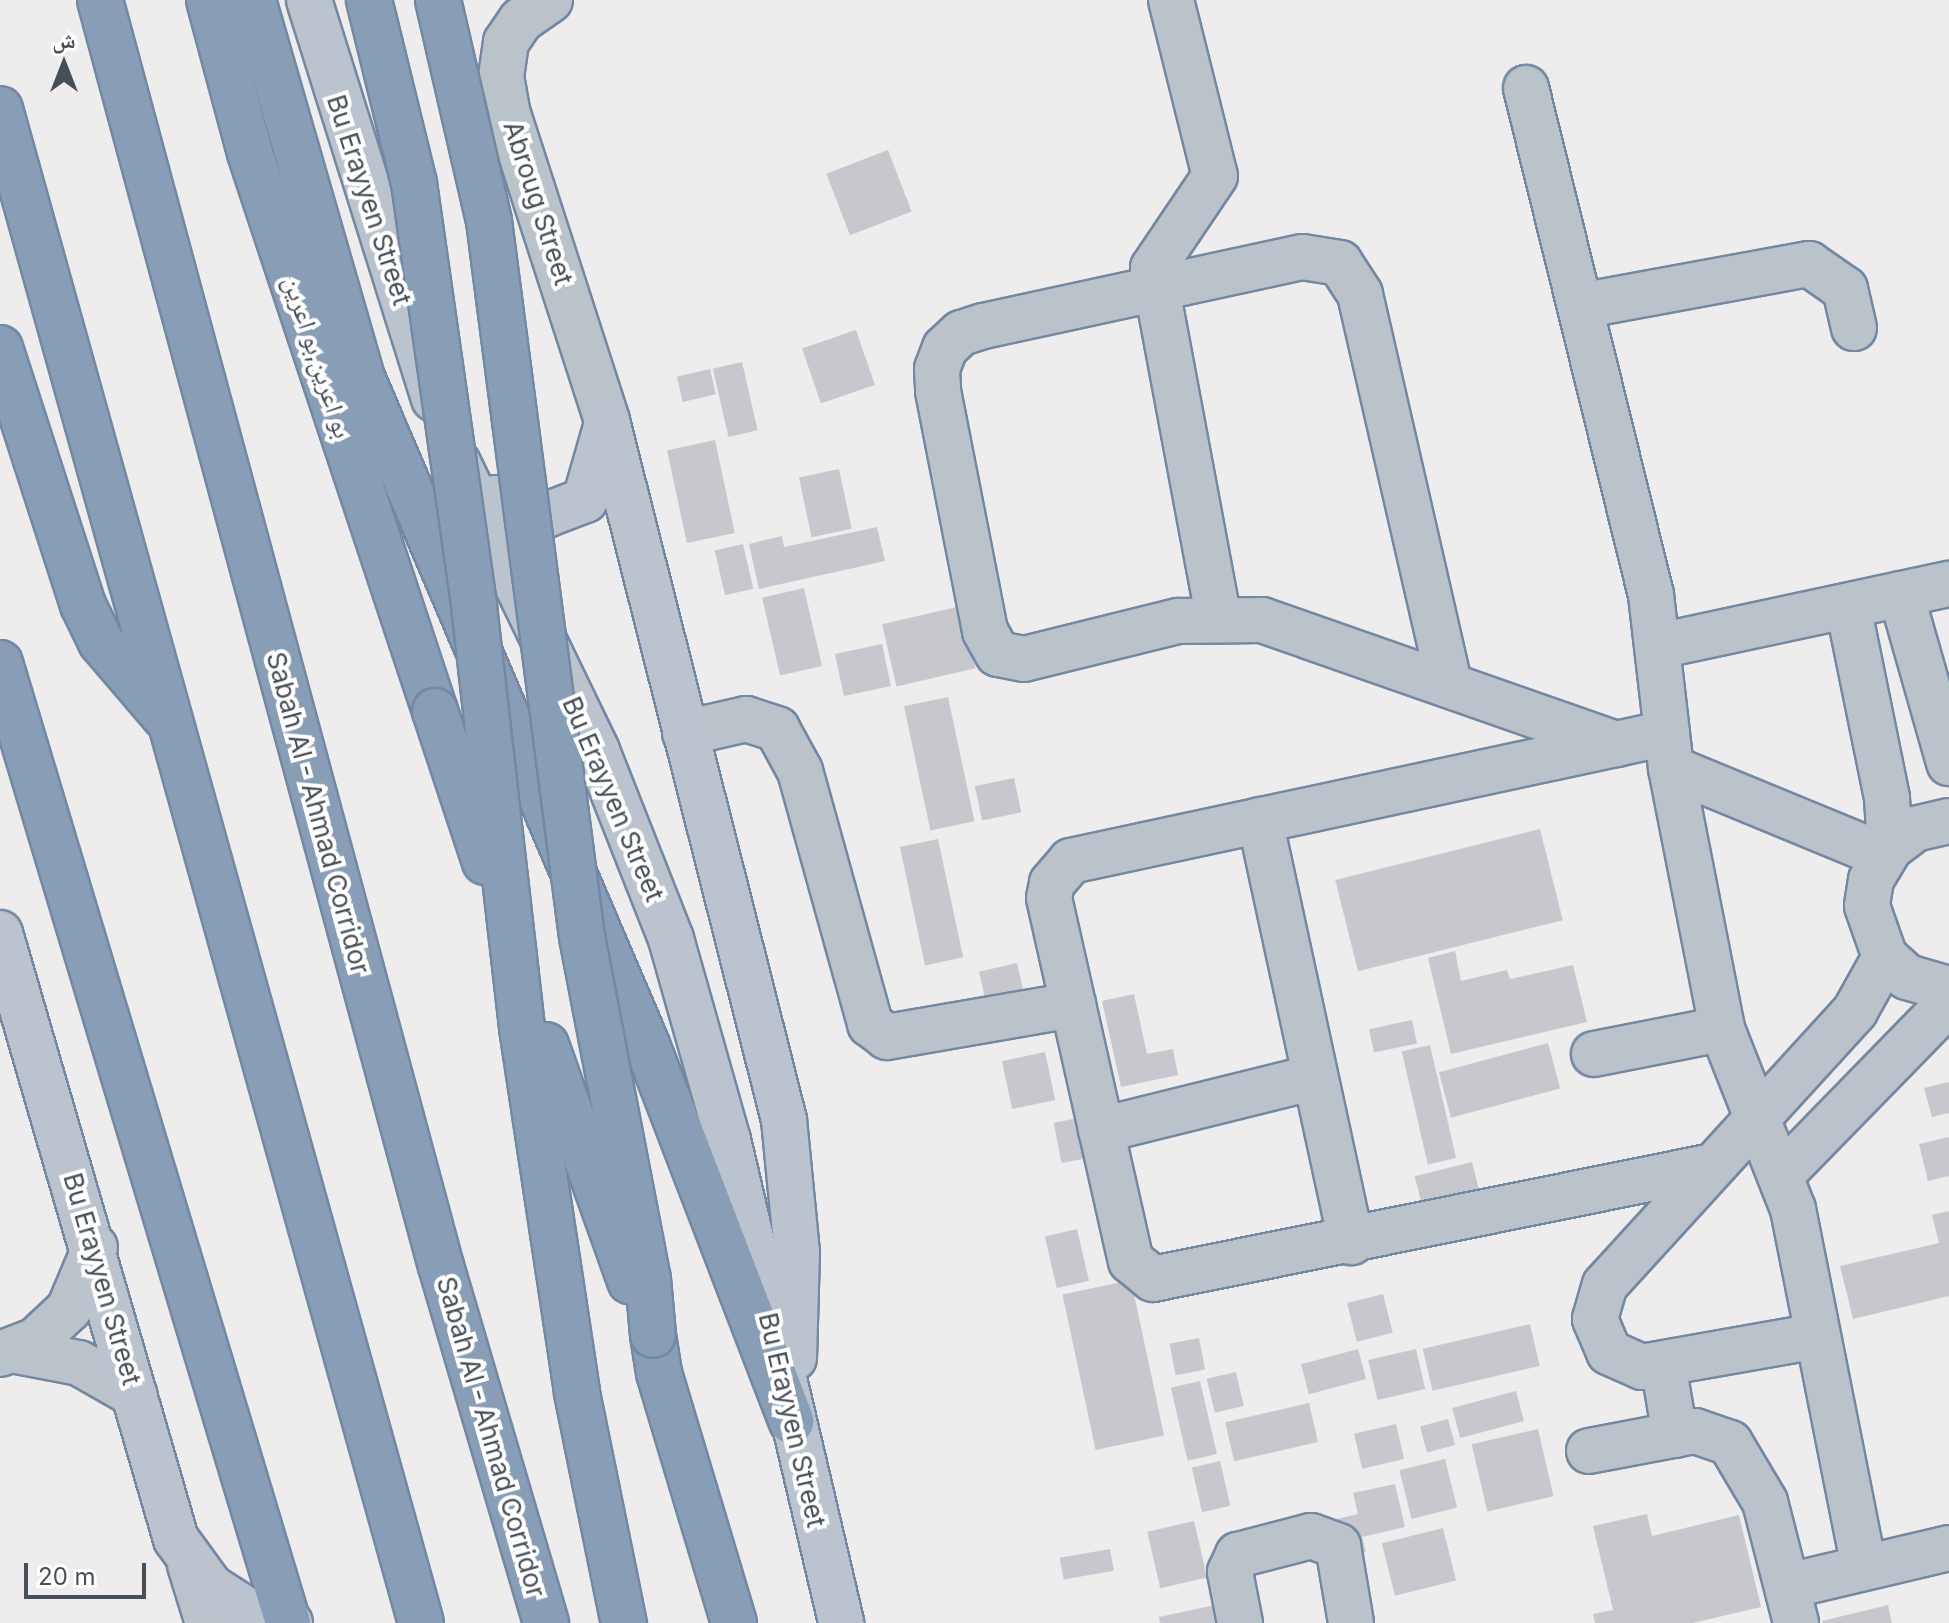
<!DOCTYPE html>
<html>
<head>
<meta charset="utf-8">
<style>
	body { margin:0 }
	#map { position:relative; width:1949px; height:1623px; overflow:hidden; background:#eeecec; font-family:Inter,"Noto Naskh Arabic",sans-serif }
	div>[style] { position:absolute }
	.building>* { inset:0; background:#c7c8ce; transform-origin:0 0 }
	.roads { filter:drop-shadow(2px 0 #7388a2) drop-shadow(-2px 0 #7388a2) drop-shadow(0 2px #7388a2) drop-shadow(0 -2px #7388a2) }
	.street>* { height:44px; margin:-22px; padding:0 22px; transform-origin:22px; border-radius:22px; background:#bbc3ca }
	.secondary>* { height:44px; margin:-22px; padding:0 22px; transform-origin:22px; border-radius:22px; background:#bbc4ce }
	.highway>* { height:44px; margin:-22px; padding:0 22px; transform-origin:22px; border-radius:22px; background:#889db6 }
	.bridges { filter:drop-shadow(2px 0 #7388a2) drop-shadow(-2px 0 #7388a2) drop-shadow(0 2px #7388a2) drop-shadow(0 -2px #7388a2) }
	.highway-bridge>* { height:44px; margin:-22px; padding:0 22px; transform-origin:22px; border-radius:22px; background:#889db6 }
	span { translate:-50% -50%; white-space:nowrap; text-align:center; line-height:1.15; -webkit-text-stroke:8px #fff; paint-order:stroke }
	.street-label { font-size:26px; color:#464e57 }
	.north { position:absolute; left:24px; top:24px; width:80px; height:80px; -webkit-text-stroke:6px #fff; paint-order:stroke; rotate:0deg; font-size:22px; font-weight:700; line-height:32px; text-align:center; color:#464e57 }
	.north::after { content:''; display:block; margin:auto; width:28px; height:36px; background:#464e57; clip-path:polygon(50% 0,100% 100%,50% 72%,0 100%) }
	.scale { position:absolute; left:24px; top:1563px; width:122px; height:36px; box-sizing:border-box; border:4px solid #464e57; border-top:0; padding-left:10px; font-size:24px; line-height:28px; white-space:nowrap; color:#464e57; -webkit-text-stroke:6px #fff; paint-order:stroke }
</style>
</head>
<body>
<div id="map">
	<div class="building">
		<i style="left:888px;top:150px;width:66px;height:66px;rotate:69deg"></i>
		<i style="left:856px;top:330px;width:58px;height:57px;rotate:71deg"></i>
		<i style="left:742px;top:362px;width:70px;height:30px;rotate:77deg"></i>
		<i style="left:710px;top:369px;width:26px;height:34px;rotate:77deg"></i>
		<i style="left:715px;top:440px;width:95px;height:49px;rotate:78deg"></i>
		<i style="left:839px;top:469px;width:61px;height:41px;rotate:78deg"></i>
		<i style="clip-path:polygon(877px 527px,885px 561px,759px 589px,749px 544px,782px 536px,784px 547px)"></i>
		<i style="left:743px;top:544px;width:46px;height:29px;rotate:77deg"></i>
		<i style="left:804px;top:588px;width:80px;height:43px;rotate:77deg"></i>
		<i style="left:961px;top:606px;width:64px;height:81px;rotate:77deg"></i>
		<i style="left:882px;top:644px;width:43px;height:48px;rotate:78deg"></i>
		<i style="left:948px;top:697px;width:127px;height:45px;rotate:78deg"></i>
		<i style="left:1014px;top:778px;width:35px;height:40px;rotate:78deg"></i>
		<i style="left:1540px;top:829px;width:94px;height:211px;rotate:76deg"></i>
		<i style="left:938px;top:839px;width:121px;height:39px;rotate:78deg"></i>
		<i style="clip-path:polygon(1455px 951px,1461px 981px,1507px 970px,1510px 979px,1573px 965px,1587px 1022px,1451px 1054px,1428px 958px)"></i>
		<i style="left:1017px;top:963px;width:53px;height:39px;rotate:77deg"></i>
		<i style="clip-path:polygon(1134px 994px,1147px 1054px,1173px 1049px,1178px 1075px,1121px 1087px,1102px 1001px)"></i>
		<i style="left:1412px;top:1020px;width:24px;height:44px;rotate:78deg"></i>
		<i style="left:1548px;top:1043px;width:47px;height:113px;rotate:75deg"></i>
		<i style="left:1430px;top:1045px;width:116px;height:29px;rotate:77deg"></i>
		<i style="left:1045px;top:1052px;width:49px;height:44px;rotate:78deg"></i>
		<i style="clip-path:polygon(1949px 1082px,1949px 1113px,1932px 1117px,1924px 1088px)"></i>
		<i style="left:1089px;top:1116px;width:41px;height:36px;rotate:79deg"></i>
		<i style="clip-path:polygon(1949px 1137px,1949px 1176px,1928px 1181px,1919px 1144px)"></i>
		<i style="left:1472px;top:1162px;width:30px;height:59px;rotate:76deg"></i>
		<i style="clip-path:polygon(1949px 1211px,1949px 1296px,1853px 1319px,1840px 1266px,1939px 1243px,1932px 1215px)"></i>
		<i style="left:1077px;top:1229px;width:53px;height:33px;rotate:77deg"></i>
		<i style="left:1131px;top:1280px;width:159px;height:70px;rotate:78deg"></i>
		<i style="left:1383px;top:1294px;width:40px;height:37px;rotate:76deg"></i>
		<i style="left:1530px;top:1324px;width:43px;height:110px;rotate:77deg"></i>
		<i style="left:1199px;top:1338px;width:32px;height:30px;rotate:79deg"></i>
		<i style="left:1358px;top:1349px;width:31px;height:59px;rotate:75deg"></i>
		<i style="left:1416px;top:1349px;width:41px;height:49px;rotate:77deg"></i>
		<i style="left:1236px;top:1372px;width:35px;height:30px;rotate:77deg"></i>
		<i style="left:1200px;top:1381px;width:75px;height:30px;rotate:77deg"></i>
		<i style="left:1516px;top:1391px;width:31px;height:66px;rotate:75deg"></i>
		<i style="left:1309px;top:1403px;width:40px;height:86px;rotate:77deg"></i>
		<i style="left:1448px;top:1419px;width:27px;height:29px;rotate:75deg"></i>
		<i style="left:1396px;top:1424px;width:36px;height:43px;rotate:77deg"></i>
		<i style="left:1538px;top:1429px;width:69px;height:68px;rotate:77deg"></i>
		<i style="left:1445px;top:1459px;width:50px;height:47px;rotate:76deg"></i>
		<i style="left:1220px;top:1461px;width:46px;height:29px;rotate:77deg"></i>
		<i style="clip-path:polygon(1395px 1484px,1405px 1527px,1362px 1537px,1366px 1552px,1346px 1557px,1337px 1519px,1358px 1514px,1353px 1493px)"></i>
		<i style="clip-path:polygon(1647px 1514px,1652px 1536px,1739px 1515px,1761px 1607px,1693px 1623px,1595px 1623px,1593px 1614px,1613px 1610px,1593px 1526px)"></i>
		<i style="left:1194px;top:1521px;width:58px;height:48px;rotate:77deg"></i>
		<i style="left:1443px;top:1528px;width:54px;height:63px;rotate:76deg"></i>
		<i style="left:1110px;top:1549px;width:22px;height:51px;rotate:80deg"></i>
		<i style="clip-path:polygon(1225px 1603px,1229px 1623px,1160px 1623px,1159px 1617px)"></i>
		<i style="clip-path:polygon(1888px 1605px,1892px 1623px,1823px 1623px,1822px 1621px)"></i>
	</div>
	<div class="roads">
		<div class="street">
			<i style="left:550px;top:0;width:35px;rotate:145deg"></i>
			<i style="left:521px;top:20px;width:27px;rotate:124deg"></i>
			<i style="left:506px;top:42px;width:34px;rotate:98deg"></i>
			<i style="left:501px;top:76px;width:39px;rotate:80deg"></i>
			<i style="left:508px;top:114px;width:323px;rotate:72.1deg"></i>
			<i style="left:1171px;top:0;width:181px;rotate:76deg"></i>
			<i style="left:1215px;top:176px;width:111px;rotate:124deg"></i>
			<i style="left:1153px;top:268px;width:355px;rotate:79.4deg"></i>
			<i style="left:1526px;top:88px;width:522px;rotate:76.15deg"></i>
			<i style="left:1651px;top:595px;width:174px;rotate:83.4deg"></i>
			<i style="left:1671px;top:768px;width:266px;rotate:78.9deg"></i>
			<i style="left:1722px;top:1029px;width:193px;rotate:68.5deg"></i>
			<i style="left:1793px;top:1209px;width:365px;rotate:78.8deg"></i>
			<i style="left:1580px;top:306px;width:233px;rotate:-10.4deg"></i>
			<i style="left:1809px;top:264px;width:44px;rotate:34.8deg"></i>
			<i style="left:1845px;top:289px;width:40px;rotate:77deg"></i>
			<i style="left:1901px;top:594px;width:176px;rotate:74.1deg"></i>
			<i style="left:1848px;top:606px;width:196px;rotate:78.5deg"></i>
			<i style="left:1887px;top:798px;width:50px;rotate:86.6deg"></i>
			<i style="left:1659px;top:646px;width:297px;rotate:-12.1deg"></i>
			<i style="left:1449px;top:683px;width:399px;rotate:-102.9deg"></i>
			<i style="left:1360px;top:294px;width:37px;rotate:-123deg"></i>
			<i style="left:1340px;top:263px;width:38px;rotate:-171deg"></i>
			<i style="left:1302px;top:257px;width:326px;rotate:167.8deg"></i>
			<i style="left:983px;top:326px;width:23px;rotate:162deg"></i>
			<i style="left:961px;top:333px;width:22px;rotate:137deg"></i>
			<i style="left:945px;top:348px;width:22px;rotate:111deg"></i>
			<i style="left:937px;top:369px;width:22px;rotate:87deg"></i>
			<i style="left:938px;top:391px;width:245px;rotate:78.9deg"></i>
			<i style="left:985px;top:631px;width:26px;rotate:61deg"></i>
			<i style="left:998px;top:654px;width:26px;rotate:11deg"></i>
			<i style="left:1024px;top:659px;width:159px;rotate:-13.9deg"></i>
			<i style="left:1178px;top:621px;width:84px;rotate:-0.7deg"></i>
			<i style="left:1262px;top:620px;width:376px;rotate:19.3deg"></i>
			<i style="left:685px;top:733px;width:63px;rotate:-12.9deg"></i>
			<i style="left:746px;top:719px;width:33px;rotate:18deg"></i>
			<i style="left:777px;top:729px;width:48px;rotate:61.3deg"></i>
			<i style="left:800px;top:771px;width:263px;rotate:74.5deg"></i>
			<i style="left:870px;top:1024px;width:21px;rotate:37deg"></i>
			<i style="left:887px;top:1037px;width:189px;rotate:-9.8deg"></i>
			<i style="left:1667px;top:733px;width:610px;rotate:167.88deg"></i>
			<i style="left:1071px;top:861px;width:29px;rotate:131deg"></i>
			<i style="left:1052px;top:883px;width:15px;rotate:101deg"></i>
			<i style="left:1049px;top:898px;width:372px;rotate:77.3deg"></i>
			<i style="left:1131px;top:1261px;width:28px;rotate:39deg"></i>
			<i style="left:1153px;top:1279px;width:571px;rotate:-11.41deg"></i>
			<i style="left:1671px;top:768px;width:230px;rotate:22.4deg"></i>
			<i style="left:1260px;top:820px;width:432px;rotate:77.8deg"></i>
			<i style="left:1949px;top:821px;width:35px;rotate:167deg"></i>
			<i style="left:1915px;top:829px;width:31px;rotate:143deg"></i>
			<i style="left:1890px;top:848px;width:37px;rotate:121deg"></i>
			<i style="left:1871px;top:880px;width:26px;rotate:99deg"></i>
			<i style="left:1867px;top:906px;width:54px;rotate:70.6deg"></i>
			<i style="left:1885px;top:957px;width:30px;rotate:42deg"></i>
			<i style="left:1907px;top:977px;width:44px;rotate:15.9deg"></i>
			<i style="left:1594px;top:1054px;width:130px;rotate:-11.1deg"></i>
			<i style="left:1101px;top:1130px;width:220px;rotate:-13.9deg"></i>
			<i style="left:1783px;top:1173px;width:238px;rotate:-45.7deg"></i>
			<i style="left:1817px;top:1336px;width:178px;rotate:170deg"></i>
			<i style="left:1642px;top:1367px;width:36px;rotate:-156deg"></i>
			<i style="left:1609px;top:1352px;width:36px;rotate:-113deg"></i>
			<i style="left:1595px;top:1319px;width:35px;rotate:-74deg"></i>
			<i style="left:1605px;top:1285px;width:371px;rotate:-47.6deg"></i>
			<i style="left:1855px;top:1011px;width:62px;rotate:-60.9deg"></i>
			<i style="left:16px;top:1351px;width:64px;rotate:10.8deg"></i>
			<i style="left:79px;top:1363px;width:64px;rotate:29.7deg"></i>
			<i style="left:0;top:1354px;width:39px;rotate:-21deg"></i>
			<i style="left:36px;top:1340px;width:45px;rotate:-43.2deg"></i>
			<i style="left:69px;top:1309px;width:67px;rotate:-67.2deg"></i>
			<i style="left:1663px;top:1364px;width:72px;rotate:80.4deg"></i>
			<i style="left:1589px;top:1451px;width:108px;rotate:-10.7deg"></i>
			<i style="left:1695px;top:1431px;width:37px;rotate:19deg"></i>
			<i style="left:1730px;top:1443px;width:69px;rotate:59.3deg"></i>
			<i style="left:1765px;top:1502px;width:125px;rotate:75.6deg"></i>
			<i style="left:190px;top:1565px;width:61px;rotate:72.8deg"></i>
			<i style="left:1788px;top:1586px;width:165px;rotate:-13.3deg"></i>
			<i style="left:1240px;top:1623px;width:52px;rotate:-101.1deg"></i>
			<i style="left:1230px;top:1572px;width:19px;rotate:-65deg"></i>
			<i style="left:1238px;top:1555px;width:75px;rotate:-14.6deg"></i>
			<i style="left:1311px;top:1536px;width:29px;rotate:20deg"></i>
			<i style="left:1338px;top:1546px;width:78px;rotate:80.4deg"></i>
		</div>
		<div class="secondary">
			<i style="left:309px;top:0;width:418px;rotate:72.6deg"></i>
			<i style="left:607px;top:421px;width:721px;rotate:75.79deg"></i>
			<i style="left:784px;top:1120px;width:133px;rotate:84.4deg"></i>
			<i style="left:797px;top:1252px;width:106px;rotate:91.6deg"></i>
			<i style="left:458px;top:463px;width:320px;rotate:64.2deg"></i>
			<i style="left:597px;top:751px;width:202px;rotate:68.5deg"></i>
			<i style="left:671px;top:939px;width:209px;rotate:74.2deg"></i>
			<i style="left:728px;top:1140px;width:496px;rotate:76.8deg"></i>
			<i style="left:494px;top:498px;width:55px;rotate:18.1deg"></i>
			<i style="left:546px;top:515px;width:42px;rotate:-21deg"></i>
			<i style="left:585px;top:500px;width:76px;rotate:-74deg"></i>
			<i style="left:0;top:933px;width:631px;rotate:73.81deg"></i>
			<i style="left:176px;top:1539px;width:59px;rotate:53.9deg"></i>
			<i style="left:211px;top:1587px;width:43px;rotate:32.6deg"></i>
			<i style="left:247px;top:1610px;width:45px;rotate:16.8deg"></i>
		</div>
		<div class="highway">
			<i style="left:100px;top:0;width:1311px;rotate:74.93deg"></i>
			<i style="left:441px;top:1266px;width:372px;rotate:73.6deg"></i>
			<i style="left:209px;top:0;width:158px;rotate:75deg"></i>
			<i style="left:250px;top:153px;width:588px;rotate:71.66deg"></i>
			<i style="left:253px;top:0;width:396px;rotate:73.9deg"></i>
			<i style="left:363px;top:380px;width:723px;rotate:66.87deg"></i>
			<i style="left:647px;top:1045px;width:403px;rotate:69deg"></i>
			<i style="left:0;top:109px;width:1571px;rotate:74.46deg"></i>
			<i style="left:0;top:348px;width:270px;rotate:72.1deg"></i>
			<i style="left:83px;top:605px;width:41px;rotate:64.1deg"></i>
			<i style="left:101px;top:642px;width:99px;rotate:49.5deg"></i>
			<i style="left:0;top:663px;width:1002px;rotate:73.3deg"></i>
			<i style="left:653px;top:1335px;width:38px;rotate:81deg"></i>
			<i style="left:659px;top:1373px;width:261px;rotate:73.3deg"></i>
		</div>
	</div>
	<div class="bridges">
		<div class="highway-bridge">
			<i style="left:369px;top:0;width:188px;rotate:76.2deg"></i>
			<i style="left:414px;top:183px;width:427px;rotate:81.9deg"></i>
			<i style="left:474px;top:606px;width:425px;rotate:83.5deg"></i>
			<i style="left:522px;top:1028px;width:369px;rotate:81.4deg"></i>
			<i style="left:577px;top:1393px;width:235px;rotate:78.5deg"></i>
			<i style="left:438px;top:0;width:227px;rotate:77deg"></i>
			<i style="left:489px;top:221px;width:722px;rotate:82.6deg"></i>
			<i style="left:582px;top:937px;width:348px;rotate:79.1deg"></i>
			<i style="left:648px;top:1279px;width:56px;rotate:84.9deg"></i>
			<i style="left:435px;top:711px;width:159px;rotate:71.7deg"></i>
			<i style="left:546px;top:1045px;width:251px;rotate:70.4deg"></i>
		</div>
	</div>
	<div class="street-label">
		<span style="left:369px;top:200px;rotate:72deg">Bu Erayyen Street</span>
		<span style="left:538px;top:203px;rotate:72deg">Abroug Street</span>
		<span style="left:318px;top:357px;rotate:72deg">بو اعرين,بو اعرين</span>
		<span style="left:613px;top:799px;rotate:67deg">Bu Erayyen Street</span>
		<span style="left:318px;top:813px;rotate:75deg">Sabah Al - Ahmad Corridor</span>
		<span style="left:102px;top:1279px;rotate:74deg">Bu Erayyen Street</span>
		<span style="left:792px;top:1420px;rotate:77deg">Bu Erayyen Street</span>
		<span style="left:491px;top:1437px;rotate:74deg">Sabah Al - Ahmad Corridor</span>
	</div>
	<div class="north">ش</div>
	<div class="scale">20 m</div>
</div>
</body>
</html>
